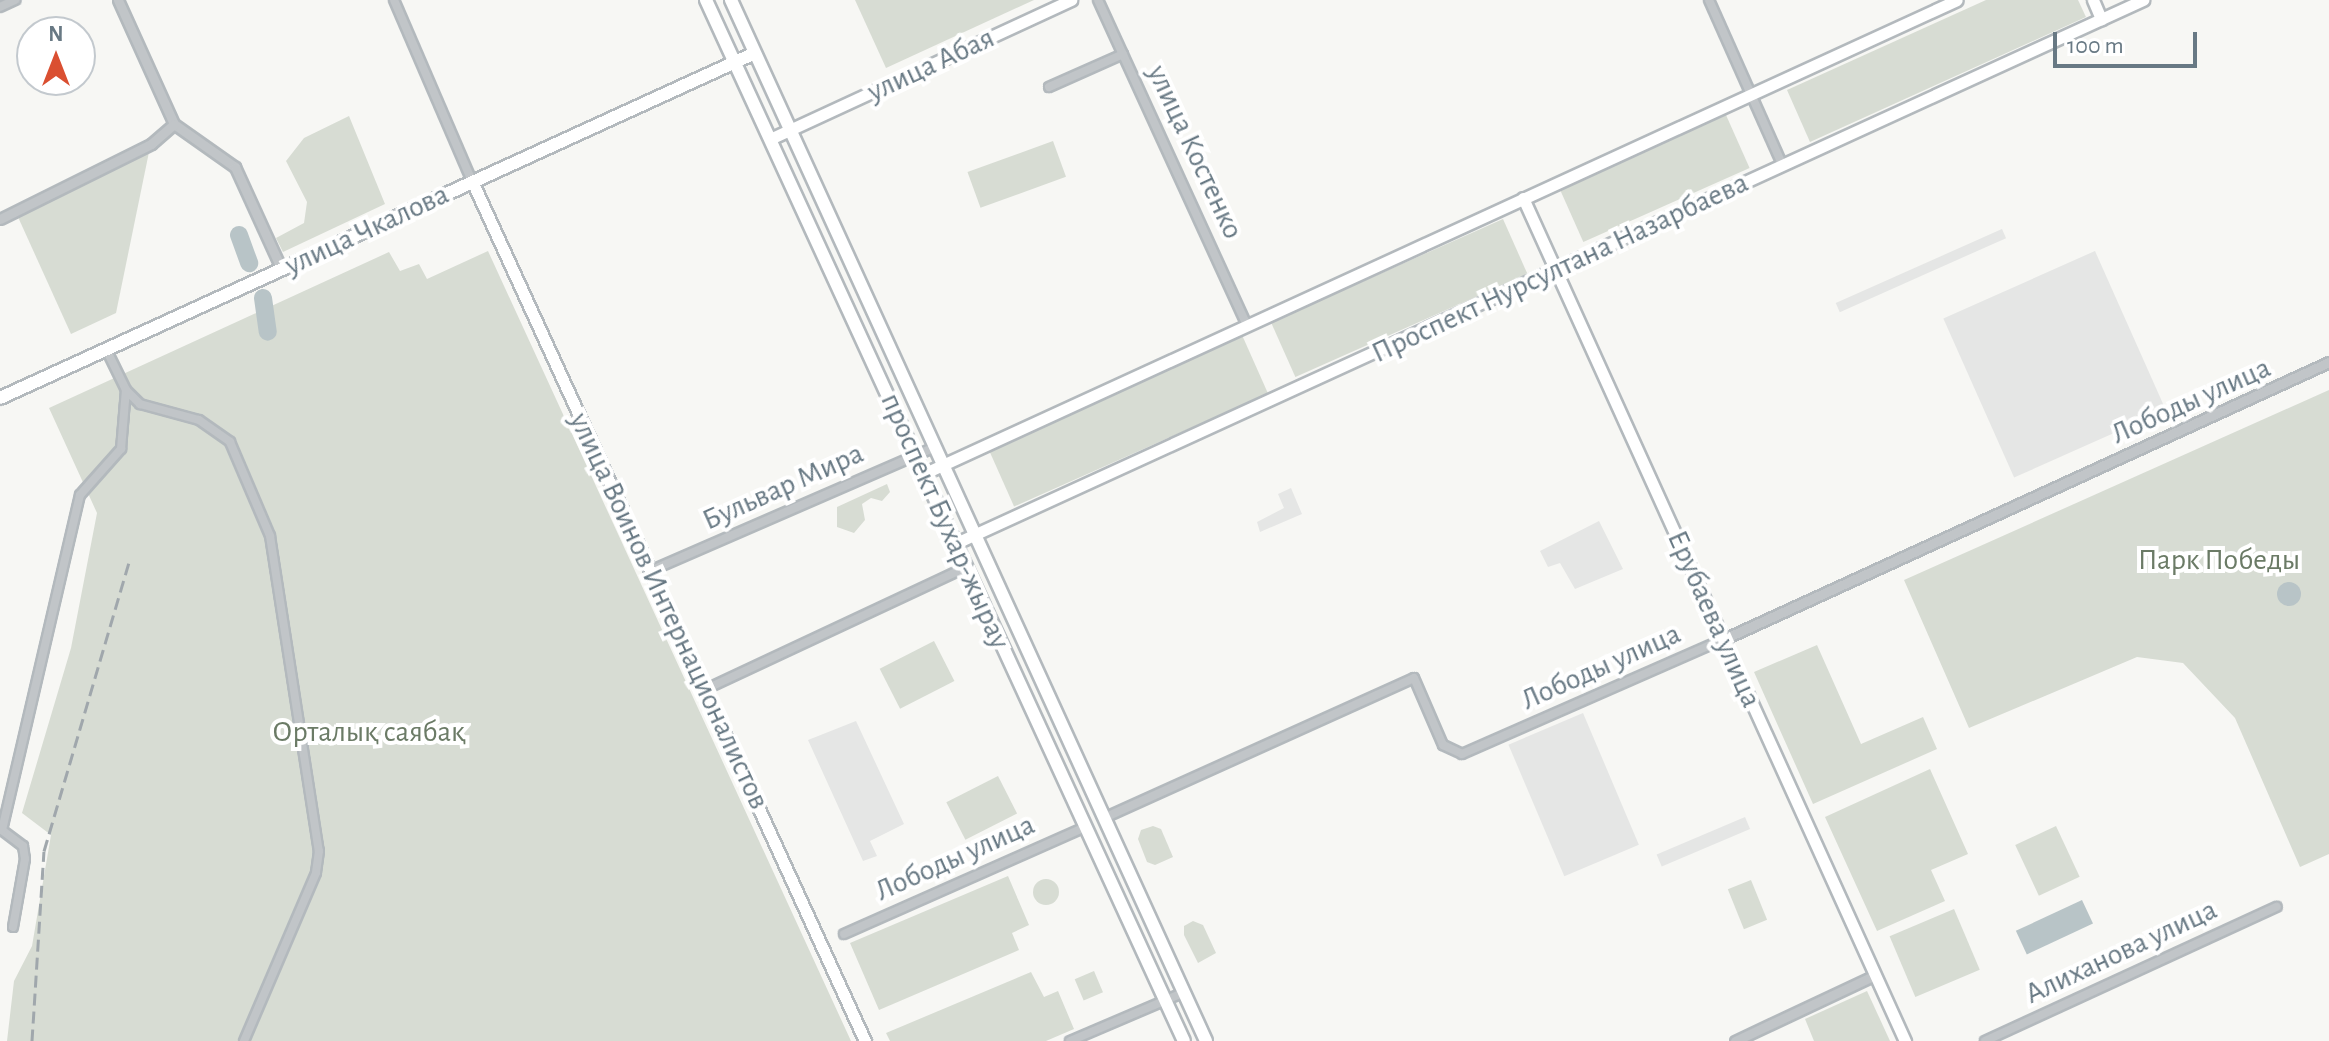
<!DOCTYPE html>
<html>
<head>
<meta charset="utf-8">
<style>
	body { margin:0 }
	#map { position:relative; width:2329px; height:1041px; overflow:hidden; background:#f7f7f4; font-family:"Alegreya Sans",sans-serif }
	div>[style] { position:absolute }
	.built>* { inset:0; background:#e5e6e5; transform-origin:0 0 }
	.green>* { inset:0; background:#d7dcd3; transform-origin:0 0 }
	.round { border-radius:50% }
	.water>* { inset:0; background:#b8c4c7; transform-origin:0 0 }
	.river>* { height:18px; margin:-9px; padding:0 9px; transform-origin:9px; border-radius:9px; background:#b8c4c7 }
	.roads { filter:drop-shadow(2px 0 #b3b9bd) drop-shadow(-2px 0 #b3b9bd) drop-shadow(0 2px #b3b9bd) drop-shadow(0 -2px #b3b9bd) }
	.minor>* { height:8px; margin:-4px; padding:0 4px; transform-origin:4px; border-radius:4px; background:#c1c5c8 }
	.tertiary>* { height:9px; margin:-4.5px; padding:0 4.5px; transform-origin:4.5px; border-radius:4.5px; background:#c1c5c8 }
	.secondary>* { height:11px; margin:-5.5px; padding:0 5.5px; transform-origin:5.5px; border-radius:5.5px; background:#fff }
	.primary>* { height:12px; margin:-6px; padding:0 6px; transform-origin:6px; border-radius:6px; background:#fff }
	.rail>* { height:3px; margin-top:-1.5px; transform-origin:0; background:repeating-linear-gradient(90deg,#a0a7ac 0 12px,transparent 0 18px) }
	span { translate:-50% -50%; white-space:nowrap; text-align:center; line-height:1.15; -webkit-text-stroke:8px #fff; paint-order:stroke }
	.street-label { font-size:30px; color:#687984 }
	.park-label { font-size:30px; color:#6b7b66 }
	.north { position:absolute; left:16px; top:16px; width:80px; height:80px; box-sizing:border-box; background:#fff; border:2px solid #c3c9ce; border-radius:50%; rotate:0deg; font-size:22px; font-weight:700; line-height:32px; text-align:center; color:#687984 }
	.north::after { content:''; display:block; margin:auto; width:28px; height:36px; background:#da4f31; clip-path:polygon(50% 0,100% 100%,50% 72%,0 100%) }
	.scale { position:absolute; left:2053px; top:32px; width:144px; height:36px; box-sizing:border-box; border:4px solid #687984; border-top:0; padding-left:10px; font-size:24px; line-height:28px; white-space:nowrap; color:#687984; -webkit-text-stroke:6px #fff; paint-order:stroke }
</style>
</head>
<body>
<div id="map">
	<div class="built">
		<i style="left:2002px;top:229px;width:10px;height:182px;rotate:66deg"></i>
		<i style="left:2095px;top:251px;width:174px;height:166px;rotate:66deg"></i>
		<i style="clip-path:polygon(1291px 488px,1302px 514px,1260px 532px,1257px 522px,1284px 508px,1278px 494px)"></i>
		<i style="clip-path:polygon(1599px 521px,1623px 569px,1575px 589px,1560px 563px,1548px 567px,1540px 551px)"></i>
		<i style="left:1583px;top:713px;width:143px;height:81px;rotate:67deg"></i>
		<i style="clip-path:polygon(856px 721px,904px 824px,870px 841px,877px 856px,863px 861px,808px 740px)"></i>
		<i style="left:1745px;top:817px;width:13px;height:96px;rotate:67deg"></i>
	</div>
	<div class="green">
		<i style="clip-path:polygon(855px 0,1034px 0,886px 68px)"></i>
		<i style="clip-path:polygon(1986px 0,2078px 0,2086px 17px,1810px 142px,1787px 90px)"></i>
		<i style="left:1726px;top:115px;width:58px;height:182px;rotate:66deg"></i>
		<i style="clip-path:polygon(349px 116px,385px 204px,283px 252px,276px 238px,304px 223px,307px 202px,286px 161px,304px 138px)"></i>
		<i style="left:1053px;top:141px;width:38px;height:91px;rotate:70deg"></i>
		<i style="clip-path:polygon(149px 152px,116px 313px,71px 334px,18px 217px)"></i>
		<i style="left:1503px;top:219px;width:60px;height:254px;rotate:66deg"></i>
		<i style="clip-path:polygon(488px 251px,851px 1041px,7px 1041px,14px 981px,32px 946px,51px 835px,22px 813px,71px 648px,97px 513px,49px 408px,389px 252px,400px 271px,419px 264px,427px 279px)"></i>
		<i style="left:1242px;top:335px;width:64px;height:278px;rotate:66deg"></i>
		<i style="clip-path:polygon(2329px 390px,2329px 854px,2300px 867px,2235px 718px,2183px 663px,2137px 657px,1969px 728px,1904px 580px)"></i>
		<i style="clip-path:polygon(887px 484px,890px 492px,882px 501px,871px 498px,862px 504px,865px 520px,854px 533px,837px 527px,837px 507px)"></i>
		<i style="left:934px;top:641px;width:45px;height:61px;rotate:63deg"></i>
		<i style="clip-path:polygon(1817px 645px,1861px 744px,1923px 717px,1937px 749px,1813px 804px,1754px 672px)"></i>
		<i style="clip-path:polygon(1930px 769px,1968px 854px,1931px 870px,1945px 901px,1877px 931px,1825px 817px)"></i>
		<i style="left:998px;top:776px;width:42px;height:58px;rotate:63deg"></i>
		<i style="clip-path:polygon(1153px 826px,1161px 829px,1173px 857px,1155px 865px,1147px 862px,1138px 839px,1141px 830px)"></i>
		<i style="left:2056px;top:826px;width:56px;height:45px;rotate:65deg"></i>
		<i style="clip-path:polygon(1008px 876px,1029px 925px,1012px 933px,1019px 950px,879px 1010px,850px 943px)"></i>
		<i class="round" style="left:1033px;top:879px;width:26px;height:26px"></i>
		<i style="left:1751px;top:880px;width:43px;height:25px;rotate:68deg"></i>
		<i style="left:1954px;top:909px;width:66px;height:70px;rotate:67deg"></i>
		<i style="clip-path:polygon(1193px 921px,1203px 925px,1216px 953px,1198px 963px,1184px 935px,1184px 926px)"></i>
		<i style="left:1094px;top:971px;width:23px;height:21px;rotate:67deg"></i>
		<i style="clip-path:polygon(1031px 972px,1044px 997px,1058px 991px,1074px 1029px,1046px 1041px,890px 1041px,886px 1033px)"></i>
		<i style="clip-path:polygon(1867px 991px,1890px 1041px,1814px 1041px,1805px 1019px)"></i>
	</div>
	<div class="water">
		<i class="round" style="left:2277px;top:582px;width:24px;height:24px"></i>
		<i style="left:2082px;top:900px;width:26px;height:73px;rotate:65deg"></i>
	</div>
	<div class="river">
		<i style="left:239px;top:235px;width:30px;rotate:70deg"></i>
		<i style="left:263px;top:298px;width:34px;rotate:82deg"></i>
	</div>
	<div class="roads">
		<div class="minor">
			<i style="left:394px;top:0;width:197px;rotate:66.7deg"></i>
			<i style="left:1098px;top:0;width:358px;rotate:65.4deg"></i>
			<i style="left:1709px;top:0;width:182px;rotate:66deg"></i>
			<i style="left:0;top:7px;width:17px;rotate:-25deg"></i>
			<i style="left:1049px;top:87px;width:81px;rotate:-24deg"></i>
			<i style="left:106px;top:349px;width:46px;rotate:64deg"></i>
			<i style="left:126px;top:390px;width:20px;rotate:45deg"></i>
			<i style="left:140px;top:404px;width:61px;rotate:15.2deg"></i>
			<i style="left:199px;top:420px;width:38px;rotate:35deg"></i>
			<i style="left:230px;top:442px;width:102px;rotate:66.9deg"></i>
			<i style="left:270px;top:536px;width:319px;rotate:81.2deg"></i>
			<i style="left:319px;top:851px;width:22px;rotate:98deg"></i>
			<i style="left:316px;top:873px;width:183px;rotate:113.2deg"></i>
			<i style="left:650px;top:571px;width:311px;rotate:-23.5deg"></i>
			<i style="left:704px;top:690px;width:288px;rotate:-25.1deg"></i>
			<i style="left:1104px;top:818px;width:340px;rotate:-24.3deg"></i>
			<i style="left:1414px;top:678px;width:73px;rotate:66.6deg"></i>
			<i style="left:1443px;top:745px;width:21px;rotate:25deg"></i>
			<i style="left:1462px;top:754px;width:286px;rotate:-23.7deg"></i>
			<i style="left:13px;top:927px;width:69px;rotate:-80deg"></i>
			<i style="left:25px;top:859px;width:13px;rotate:-99deg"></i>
			<i style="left:23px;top:846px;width:26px;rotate:-143deg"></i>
			<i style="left:2px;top:830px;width:344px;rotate:-76.9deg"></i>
			<i style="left:80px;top:495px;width:62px;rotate:-48.3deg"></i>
			<i style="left:121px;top:449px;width:59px;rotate:-85.2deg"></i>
			<i style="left:844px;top:934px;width:264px;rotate:-23.9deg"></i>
			<i style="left:1070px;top:1041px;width:125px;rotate:-23.1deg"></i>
			<i style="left:1985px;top:1041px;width:321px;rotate:-24.7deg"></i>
		</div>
		<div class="tertiary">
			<i style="left:118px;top:0;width:136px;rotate:65.7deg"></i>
			<i style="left:174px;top:124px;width:75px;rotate:35.2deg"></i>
			<i style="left:235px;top:167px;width:113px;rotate:65.5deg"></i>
			<i style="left:0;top:219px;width:169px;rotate:-26.4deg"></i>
			<i style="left:151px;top:144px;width:30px;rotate:-41deg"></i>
			<i style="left:1724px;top:639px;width:665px;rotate:-24.6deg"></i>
			<i style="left:1735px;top:1041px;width:155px;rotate:-25.2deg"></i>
		</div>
		<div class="secondary">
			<i style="left:2093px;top:0;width:21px;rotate:67deg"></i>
			<i style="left:770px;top:139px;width:332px;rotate:-24.8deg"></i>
			<i style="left:472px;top:181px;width:946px;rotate:65.44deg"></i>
			<i style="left:1523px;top:198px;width:926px;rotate:65.62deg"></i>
			<i style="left:923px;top:474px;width:1137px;rotate:-24.63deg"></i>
			<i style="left:954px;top:544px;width:1308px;rotate:-24.59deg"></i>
		</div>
		<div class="primary">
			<i style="left:706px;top:0;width:1145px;rotate:65.34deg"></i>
			<i style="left:731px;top:0;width:1144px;rotate:65.47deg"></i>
			<i style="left:0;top:398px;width:830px;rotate:-24.56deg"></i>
		</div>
	</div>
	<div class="rail">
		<i style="left:32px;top:1041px;width:190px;rotate:-86.4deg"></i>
		<i style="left:44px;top:851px;width:304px;rotate:-73.6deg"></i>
	</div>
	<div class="street-label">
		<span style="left:931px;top:65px;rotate:-25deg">улица Абая</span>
		<span style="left:1195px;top:152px;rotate:65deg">улица Костенко</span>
		<span style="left:367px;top:230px;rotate:-25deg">улица Чкалова</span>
		<span style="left:1560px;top:268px;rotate:-25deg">Проспект Нурсултана Назарбаева</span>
		<span style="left:2191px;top:401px;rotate:-24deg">Лободы улица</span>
		<span style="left:783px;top:487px;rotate:-24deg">Бульвар Мира</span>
		<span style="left:945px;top:521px;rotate:66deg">проспект Бухар-жырау</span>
		<span style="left:669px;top:611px;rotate:65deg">улица Воинов Интернационалистов</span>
		<span style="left:1714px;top:619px;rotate:66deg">Ерубаева улица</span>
		<span style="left:1601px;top:667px;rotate:-24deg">Лободы улица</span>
		<span style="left:955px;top:858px;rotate:-24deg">Лободы улица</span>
		<span style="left:2121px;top:952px;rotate:-25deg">Алиханова улица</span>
	</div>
	<div class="park-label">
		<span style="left:2219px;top:560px">Парк Победы</span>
		<span style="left:369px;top:732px">Орталық саябақ</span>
	</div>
	<div class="north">N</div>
	<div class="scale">100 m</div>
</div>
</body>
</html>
